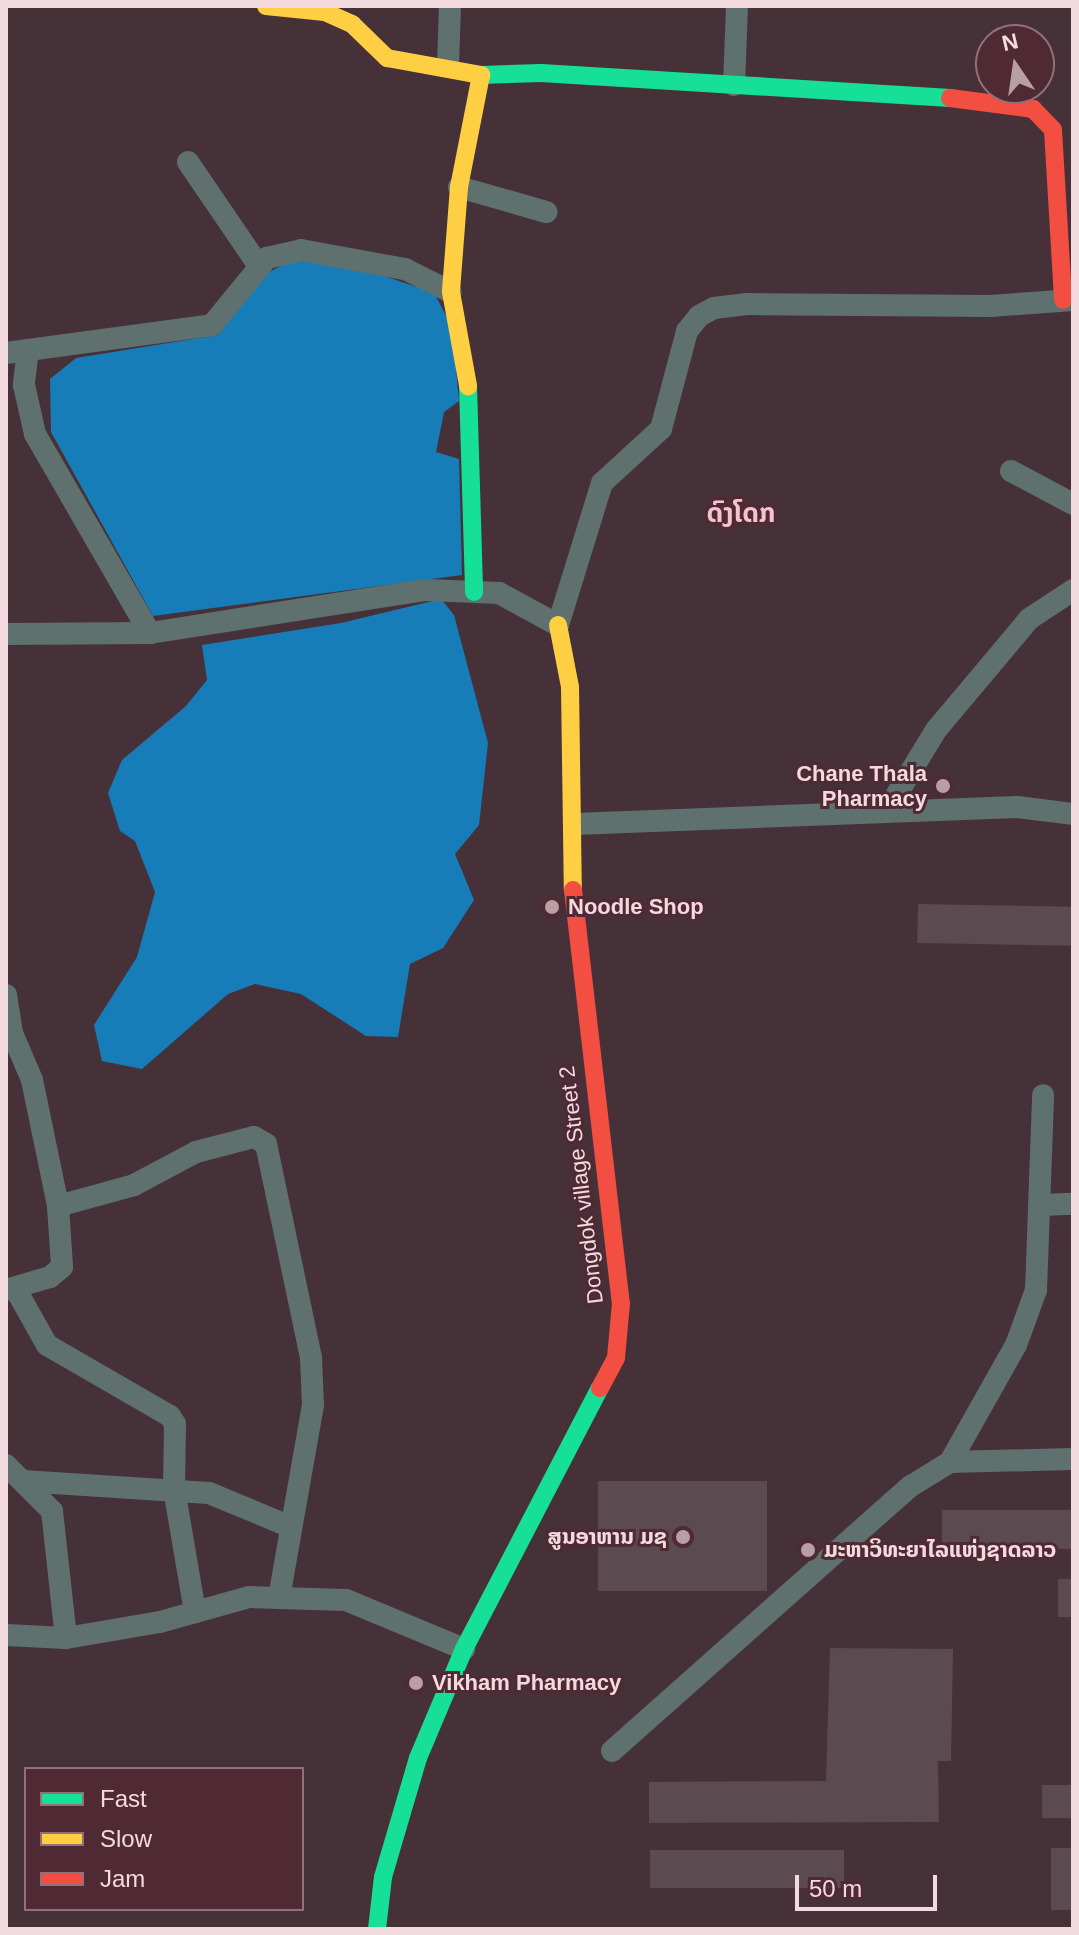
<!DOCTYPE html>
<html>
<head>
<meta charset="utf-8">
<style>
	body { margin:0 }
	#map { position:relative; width:1079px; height:1935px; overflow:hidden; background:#473138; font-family:Arial,"Noto Sans Lao",sans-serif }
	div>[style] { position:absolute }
	.water>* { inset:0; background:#177db9 }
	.building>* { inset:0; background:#5b4a50; transform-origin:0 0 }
	.street>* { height:22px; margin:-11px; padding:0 11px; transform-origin:11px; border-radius:11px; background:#5f716e }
	.fast>* { height:18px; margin:-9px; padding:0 9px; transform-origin:9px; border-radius:9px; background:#16e098 }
	.slow>* { height:18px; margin:-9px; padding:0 9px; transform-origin:9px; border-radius:9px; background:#ffcf43 }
	.jam>* { height:18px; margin:-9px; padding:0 9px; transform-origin:9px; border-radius:9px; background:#f24e42 }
	.dots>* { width:22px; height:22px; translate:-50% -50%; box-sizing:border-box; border:4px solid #4f2934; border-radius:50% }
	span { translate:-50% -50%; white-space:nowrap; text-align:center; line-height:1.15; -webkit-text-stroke:6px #4f2934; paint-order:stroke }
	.poi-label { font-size:22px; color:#f3dadf; font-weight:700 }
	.right { translate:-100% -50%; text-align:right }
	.left { translate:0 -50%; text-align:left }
	.street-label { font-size:22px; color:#f3dadf }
	.quarter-label { font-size:26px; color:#f4c3cf; font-weight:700 }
	.frame { position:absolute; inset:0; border:8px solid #f3dadf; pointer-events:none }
	.legend { position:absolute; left:24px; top:1767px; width:280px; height:144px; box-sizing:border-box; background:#4f2934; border:2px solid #917078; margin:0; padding:10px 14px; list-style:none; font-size:24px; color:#f3dadf }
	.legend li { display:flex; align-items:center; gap:16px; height:40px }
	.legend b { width:40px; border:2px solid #917078 }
	.north { position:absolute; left:975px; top:24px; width:80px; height:80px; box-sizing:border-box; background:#4f2934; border:2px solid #917078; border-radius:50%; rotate:347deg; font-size:22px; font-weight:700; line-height:32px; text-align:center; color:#f3dadf }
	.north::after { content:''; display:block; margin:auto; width:28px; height:36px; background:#b79fa5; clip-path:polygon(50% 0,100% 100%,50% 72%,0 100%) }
	.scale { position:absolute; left:795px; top:1875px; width:142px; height:36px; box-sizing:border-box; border:4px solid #f3dadf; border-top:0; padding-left:10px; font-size:24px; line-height:28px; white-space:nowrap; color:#f3dadf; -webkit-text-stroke:6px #4f2934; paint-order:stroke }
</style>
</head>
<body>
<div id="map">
	<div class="water">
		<i style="clip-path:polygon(291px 260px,361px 268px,434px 293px,452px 327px,459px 401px,444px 412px,436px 452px,459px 459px,462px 575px,153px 616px,51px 432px,50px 379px,76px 358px,218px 335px,257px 279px)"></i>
		<i style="clip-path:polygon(441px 599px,454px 615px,488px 743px,479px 825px,455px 854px,474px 900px,443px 948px,410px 964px,398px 1037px,366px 1036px,301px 994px,255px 984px,228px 994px,142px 1069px,102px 1061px,94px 1025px,137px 957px,155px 892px,135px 841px,120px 831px,108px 793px,122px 760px,186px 706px,207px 680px,202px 645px,341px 623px)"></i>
	</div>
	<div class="building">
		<i style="left:918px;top:904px;width:155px;height:39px;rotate:1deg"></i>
		<i style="left:767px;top:1481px;width:110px;height:169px;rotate:90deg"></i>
		<i style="left:1073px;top:1510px;width:39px;height:131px;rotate:90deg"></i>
		<i style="left:1073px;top:1579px;width:38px;height:15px;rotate:90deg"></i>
		<i style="clip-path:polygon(830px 1648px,953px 1649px,951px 1761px,938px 1761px,939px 1822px,649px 1823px,649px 1782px,826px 1781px)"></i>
		<i style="left:1042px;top:1785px;width:31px;height:33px"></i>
		<i style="left:1051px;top:1848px;width:22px;height:62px"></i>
		<i style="left:844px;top:1850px;width:38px;height:194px;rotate:90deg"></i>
	</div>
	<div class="street">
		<i style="left:448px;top:65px;width:59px;rotate:-88.1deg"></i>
		<i style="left:734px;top:85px;width:79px;rotate:-87.8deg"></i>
		<i style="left:188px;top:162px;width:126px;rotate:55.7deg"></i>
		<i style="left:459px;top:187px;width:91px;rotate:16deg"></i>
		<i style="left:28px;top:350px;width:35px;rotate:97deg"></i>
		<i style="left:24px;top:385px;width:50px;rotate:77.3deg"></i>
		<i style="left:35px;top:434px;width:230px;rotate:60deg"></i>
		<i style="left:6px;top:353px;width:208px;rotate:-7.7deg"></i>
		<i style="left:212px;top:325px;width:87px;rotate:-50.6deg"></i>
		<i style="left:267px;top:258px;width:35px;rotate:-13deg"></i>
		<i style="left:301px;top:250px;width:106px;rotate:10.4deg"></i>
		<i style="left:405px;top:269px;width:51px;rotate:26.6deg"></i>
		<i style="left:1011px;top:471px;width:70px;rotate:28deg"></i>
		<i style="left:6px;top:634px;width:144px;rotate:-0.4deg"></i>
		<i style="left:150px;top:633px;width:279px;rotate:-8.9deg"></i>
		<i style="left:426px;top:590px;width:73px;rotate:2.4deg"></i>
		<i style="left:499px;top:593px;width:67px;rotate:28.5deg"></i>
		<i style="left:558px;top:625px;width:149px;rotate:-72.8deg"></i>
		<i style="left:602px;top:483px;width:80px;rotate:-42.5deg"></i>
		<i style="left:661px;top:429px;width:101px;rotate:-75.1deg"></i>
		<i style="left:687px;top:331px;width:19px;rotate:-51deg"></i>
		<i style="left:699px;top:316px;width:17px;rotate:-28deg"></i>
		<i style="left:714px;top:308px;width:33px;rotate:-7deg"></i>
		<i style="left:747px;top:304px;width:243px;rotate:0.5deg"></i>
		<i style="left:990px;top:306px;width:83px;rotate:-4.1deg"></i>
		<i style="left:886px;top:812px;width:96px;rotate:-58.6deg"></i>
		<i style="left:936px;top:730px;width:145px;rotate:-50deg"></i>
		<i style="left:1029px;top:619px;width:53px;rotate:-33.4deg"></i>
		<i style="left:574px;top:824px;width:443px;rotate:-2.2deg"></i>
		<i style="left:1017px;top:807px;width:56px;rotate:7.1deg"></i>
		<i style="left:6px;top:995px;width:38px;rotate:81deg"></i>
		<i style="left:12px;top:1033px;width:51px;rotate:66.9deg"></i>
		<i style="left:32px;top:1080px;width:129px;rotate:78.3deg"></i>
		<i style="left:58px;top:1206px;width:61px;rotate:86.2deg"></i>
		<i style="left:62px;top:1267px;width:16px;rotate:140deg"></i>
		<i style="left:50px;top:1277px;width:46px;rotate:163.5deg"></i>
		<i style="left:1040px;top:1205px;width:33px;rotate:-2deg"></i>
		<i style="left:58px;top:1206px;width:79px;rotate:-15.4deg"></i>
		<i style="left:134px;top:1185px;width:70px;rotate:-28deg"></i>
		<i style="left:196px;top:1152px;width:60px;rotate:-14.5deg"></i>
		<i style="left:254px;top:1137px;width:14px;rotate:30deg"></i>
		<i style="left:266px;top:1144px;width:219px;rotate:78.1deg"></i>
		<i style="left:311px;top:1358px;width:47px;rotate:87.6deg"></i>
		<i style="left:313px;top:1405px;width:196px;rotate:100deg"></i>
		<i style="left:15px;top:1288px;width:65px;rotate:60.7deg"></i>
		<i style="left:47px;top:1345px;width:142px;rotate:30deg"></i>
		<i style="left:170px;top:1416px;width:9px;rotate:58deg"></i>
		<i style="left:175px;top:1424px;width:65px;rotate:90.9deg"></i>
		<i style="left:174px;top:1489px;width:125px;rotate:80.3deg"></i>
		<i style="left:950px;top:1462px;width:134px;rotate:-60.6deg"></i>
		<i style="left:1016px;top:1345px;width:59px;rotate:-70deg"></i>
		<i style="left:1036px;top:1290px;width:195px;rotate:-87.9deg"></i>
		<i style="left:6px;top:1465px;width:65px;rotate:45deg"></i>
		<i style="left:52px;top:1511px;width:128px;rotate:83.7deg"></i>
		<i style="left:23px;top:1481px;width:186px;rotate:3.7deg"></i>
		<i style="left:209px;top:1493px;width:89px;rotate:22.5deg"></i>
		<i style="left:6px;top:1635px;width:60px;rotate:2.9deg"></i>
		<i style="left:66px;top:1638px;width:95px;rotate:-9.7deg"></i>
		<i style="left:160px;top:1622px;width:92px;rotate:-15.7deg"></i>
		<i style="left:249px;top:1597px;width:30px;rotate:2deg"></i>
		<i style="left:279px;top:1598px;width:67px;rotate:1.7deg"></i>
		<i style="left:346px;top:1600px;width:128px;rotate:22.6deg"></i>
		<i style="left:612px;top:1751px;width:400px;rotate:-41.6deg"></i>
		<i style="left:911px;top:1486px;width:46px;rotate:-31.6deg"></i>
		<i style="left:950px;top:1462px;width:123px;rotate:-1.4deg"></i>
	</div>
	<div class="fast">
		<i style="left:481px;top:75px;width:60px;rotate:-1.9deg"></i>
		<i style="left:541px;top:73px;width:410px;rotate:3.5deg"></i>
		<i style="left:468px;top:386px;width:206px;rotate:88.3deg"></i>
		<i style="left:377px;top:1929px;width:52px;rotate:-83.4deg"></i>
		<i style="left:383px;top:1877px;width:124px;rotate:-73.6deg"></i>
		<i style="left:418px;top:1758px;width:118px;rotate:-67.1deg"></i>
		<i style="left:464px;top:1649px;width:294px;rotate:-62.5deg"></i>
	</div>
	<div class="slow">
		<i style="left:266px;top:6px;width:59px;rotate:5.8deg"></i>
		<i style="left:325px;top:12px;width:30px;rotate:24deg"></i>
		<i style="left:352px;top:24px;width:49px;rotate:44.2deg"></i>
		<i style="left:387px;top:58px;width:96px;rotate:10.3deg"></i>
		<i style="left:481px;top:75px;width:114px;rotate:101.1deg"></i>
		<i style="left:459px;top:187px;width:105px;rotate:94.4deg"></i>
		<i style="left:451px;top:292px;width:96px;rotate:79.7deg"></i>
		<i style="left:558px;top:625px;width:63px;rotate:79deg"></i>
		<i style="left:570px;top:687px;width:203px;rotate:89.2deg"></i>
	</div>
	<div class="jam">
		<i style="left:950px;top:98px;width:84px;rotate:7.5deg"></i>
		<i style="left:1033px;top:109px;width:29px;rotate:46deg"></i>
		<i style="left:1053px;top:130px;width:170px;rotate:86.6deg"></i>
		<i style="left:573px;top:890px;width:416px;rotate:83.4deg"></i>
		<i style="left:621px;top:1303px;width:55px;rotate:95.2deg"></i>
		<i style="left:616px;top:1358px;width:34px;rotate:118deg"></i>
	</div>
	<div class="dots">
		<i style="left:943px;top:786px;background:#b79fa5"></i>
		<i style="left:552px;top:907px;background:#b79fa5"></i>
		<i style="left:683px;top:1537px;background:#b79fa5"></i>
		<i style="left:808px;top:1550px;background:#b79fa5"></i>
		<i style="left:416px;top:1683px;background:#b79fa5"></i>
	</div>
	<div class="poi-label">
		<span class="right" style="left:927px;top:786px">Chane Thala<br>Pharmacy</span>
		<span class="left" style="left:568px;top:907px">Noodle Shop</span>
		<span class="right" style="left:667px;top:1537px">ສູນອາຫານ ມຊ</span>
		<span class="left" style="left:824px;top:1550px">ມະຫາວິທະຍາໄລແຫ່ງຊາດລາວ</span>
		<span class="left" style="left:432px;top:1683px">Vikham Pharmacy</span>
	</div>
	<div class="street-label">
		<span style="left:581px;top:1185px;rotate:-97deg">Dongdok village Street 2</span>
	</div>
	<div class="quarter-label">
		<span style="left:741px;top:514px">ດົງໂດກ</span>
	</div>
	<div class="frame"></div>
	<ul class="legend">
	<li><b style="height:10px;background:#16e098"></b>Fast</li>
	<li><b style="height:10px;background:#ffcf43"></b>Slow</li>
	<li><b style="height:10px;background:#f24e42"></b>Jam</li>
	</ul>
	<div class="north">N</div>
	<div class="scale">50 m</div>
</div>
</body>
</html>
